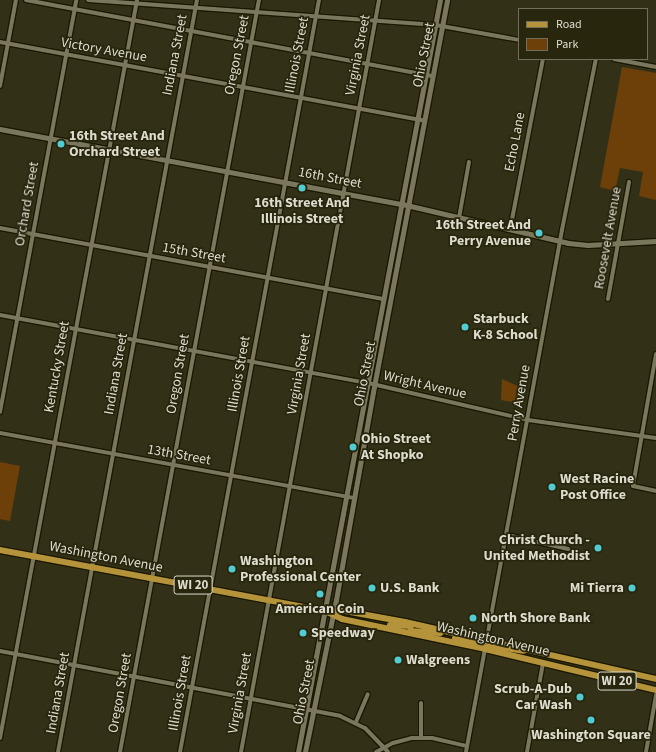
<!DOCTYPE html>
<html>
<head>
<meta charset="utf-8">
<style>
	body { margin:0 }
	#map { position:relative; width:656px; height:752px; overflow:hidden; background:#333018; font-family:"Source Sans 3",sans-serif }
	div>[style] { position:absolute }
	.green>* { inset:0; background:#6e4009 }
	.roads { filter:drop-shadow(1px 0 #1b1802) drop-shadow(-1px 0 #1b1802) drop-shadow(0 1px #1b1802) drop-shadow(0 -1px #1b1802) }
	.minor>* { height:4px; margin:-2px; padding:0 2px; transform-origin:2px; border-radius:2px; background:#7a775d }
	.tertiary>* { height:5px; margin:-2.5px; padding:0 2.5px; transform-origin:2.5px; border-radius:2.5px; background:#7a775d }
	.primary>* { height:6px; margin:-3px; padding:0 3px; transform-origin:3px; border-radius:3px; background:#b4933a }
	.dots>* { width:11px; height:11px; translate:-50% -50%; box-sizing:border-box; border:2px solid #29260e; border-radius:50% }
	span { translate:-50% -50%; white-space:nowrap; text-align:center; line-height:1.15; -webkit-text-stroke:3.5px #29260e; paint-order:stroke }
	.shield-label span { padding:1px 3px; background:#29260e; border:1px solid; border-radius:3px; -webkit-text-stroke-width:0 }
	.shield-label { font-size:13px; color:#dddcce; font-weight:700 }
	.street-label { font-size:14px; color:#dddcce }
	.poi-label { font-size:14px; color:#dddcce; font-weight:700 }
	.left { translate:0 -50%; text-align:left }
	.right { translate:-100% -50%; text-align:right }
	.legend { position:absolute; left:518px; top:8px; width:130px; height:52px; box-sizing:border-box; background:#29260e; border:1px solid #716f5b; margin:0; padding:5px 7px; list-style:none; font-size:12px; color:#dddcce }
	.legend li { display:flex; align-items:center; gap:8px; height:20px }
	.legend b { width:20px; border:1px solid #716f5b }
</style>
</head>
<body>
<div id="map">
	<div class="green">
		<i style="clip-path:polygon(622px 67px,656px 73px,656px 200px,639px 196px,643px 172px,620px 168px,615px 191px,600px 187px)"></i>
		<i style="clip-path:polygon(502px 379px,520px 387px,518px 399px,513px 402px,501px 400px)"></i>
		<i style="clip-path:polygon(0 462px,20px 466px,10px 521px,0 519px)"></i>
	</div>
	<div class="roads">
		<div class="minor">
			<i style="left:26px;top:0;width:413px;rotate:10.6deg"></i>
			<i style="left:88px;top:0;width:349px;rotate:4.1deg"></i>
			<i style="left:436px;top:25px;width:84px;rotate:10.2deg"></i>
			<i style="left:0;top:42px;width:432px;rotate:10.5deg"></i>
			<i style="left:614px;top:59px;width:43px;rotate:10.8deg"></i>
			<i style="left:0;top:86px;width:87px;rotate:-79.5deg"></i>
			<i style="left:459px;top:218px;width:57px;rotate:-79.9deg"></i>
			<i style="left:0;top:228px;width:391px;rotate:10.5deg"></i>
			<i style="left:510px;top:230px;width:174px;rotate:-79.1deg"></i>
			<i style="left:608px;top:299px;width:119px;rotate:-79.8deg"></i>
			<i style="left:0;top:315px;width:374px;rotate:10.5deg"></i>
			<i style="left:368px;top:383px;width:164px;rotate:13deg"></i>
			<i style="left:528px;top:420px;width:129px;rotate:8deg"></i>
			<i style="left:656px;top:354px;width:134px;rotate:99.9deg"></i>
			<i style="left:633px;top:486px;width:24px;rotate:12deg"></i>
			<i style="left:0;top:412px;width:419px;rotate:-79.5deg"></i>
			<i style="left:0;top:433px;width:360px;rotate:10.4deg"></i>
			<i style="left:507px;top:535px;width:63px;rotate:12.9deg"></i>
			<i style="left:0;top:651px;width:346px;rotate:10.8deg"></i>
			<i style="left:340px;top:716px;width:28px;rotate:26deg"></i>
			<i style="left:365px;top:728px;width:33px;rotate:46deg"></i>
			<i style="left:421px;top:703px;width:34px;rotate:90deg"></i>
			<i style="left:356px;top:722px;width:30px;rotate:-67deg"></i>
			<i style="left:0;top:738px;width:751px;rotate:-79.48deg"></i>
			<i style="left:58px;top:752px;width:765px;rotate:-79.53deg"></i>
			<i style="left:120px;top:752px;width:765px;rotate:-79.53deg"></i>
			<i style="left:180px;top:752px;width:765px;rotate:-79.53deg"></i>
			<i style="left:241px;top:752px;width:765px;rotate:-79.6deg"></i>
			<i style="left:376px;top:752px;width:19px;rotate:-28deg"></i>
			<i style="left:393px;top:743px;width:20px;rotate:-15deg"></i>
			<i style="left:412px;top:738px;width:20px"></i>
			<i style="left:432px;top:738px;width:36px;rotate:13deg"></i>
			<i style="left:466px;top:752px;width:531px;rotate:-79.58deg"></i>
			<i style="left:562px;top:230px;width:174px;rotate:-78.8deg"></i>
			<i style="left:527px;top:752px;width:90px;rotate:-79.8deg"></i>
			<i style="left:646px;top:752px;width:58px;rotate:-80deg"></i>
		</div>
		<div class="tertiary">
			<i style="left:0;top:129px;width:409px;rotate:10.6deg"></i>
			<i style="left:402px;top:204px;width:171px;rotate:13.2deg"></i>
			<i style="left:568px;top:243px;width:20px;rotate:6deg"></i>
			<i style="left:588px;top:245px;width:68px;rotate:-3.4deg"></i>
			<i style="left:298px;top:752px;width:765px;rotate:-79.31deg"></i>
			<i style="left:305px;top:752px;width:155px;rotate:-78.5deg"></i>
			<i style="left:336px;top:600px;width:211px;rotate:-79.9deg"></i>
			<i style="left:373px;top:392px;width:399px;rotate:-79.3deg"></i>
		</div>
		<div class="primary">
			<i style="left:0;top:550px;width:331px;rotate:10.6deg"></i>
			<i style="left:325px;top:611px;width:20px"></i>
			<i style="left:345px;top:611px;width:61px;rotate:10.4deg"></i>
			<i style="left:405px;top:622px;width:257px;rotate:12.8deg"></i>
			<i style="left:325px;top:611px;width:19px;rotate:25deg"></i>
			<i style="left:342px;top:619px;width:146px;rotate:11.8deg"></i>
			<i style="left:485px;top:649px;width:176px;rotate:13.5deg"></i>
			<i style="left:390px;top:625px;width:21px;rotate:3deg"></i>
			<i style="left:410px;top:631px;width:30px;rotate:4deg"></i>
			<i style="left:440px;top:633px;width:5px;rotate:-37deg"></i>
			<i style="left:455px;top:638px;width:25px;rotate:12deg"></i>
			<i style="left:479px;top:643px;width:9px;rotate:-21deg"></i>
			<i style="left:485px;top:648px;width:5px;rotate:-22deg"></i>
			<i style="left:490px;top:646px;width:34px;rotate:8deg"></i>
		</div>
	</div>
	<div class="dots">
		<i style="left:61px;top:144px;background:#51ccd2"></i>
		<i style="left:302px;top:188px;background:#51ccd2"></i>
		<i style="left:539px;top:233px;background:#51ccd2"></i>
		<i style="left:465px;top:327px;background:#51ccd2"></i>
		<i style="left:353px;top:447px;background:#51ccd2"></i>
		<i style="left:552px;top:487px;background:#51ccd2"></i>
		<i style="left:598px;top:548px;background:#51ccd2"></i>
		<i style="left:232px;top:569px;background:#51ccd2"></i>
		<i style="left:372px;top:588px;background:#51ccd2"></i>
		<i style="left:632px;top:588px;background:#51ccd2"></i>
		<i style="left:320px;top:594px;background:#51ccd2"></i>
		<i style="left:473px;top:618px;background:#51ccd2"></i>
		<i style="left:303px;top:633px;background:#51ccd2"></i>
		<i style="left:398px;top:660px;background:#51ccd2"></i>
		<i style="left:580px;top:697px;background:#51ccd2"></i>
		<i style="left:591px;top:720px;background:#51ccd2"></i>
	</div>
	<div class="shield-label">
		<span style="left:193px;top:585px">WI 20</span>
		<span style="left:617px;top:681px">WI 20</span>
	</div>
	<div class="street-label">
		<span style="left:104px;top:50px;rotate:10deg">Victory Avenue</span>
		<span style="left:175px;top:55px;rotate:-79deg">Indiana Street</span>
		<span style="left:237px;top:55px;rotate:-79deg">Oregon Street</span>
		<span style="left:297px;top:55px;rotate:-79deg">Illinois Street</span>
		<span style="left:358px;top:55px;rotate:-79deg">Virginia Street</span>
		<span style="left:424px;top:55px;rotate:-79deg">Ohio Street</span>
		<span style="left:515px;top:142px;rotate:-79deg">Echo Lane</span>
		<span style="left:330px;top:178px;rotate:11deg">16th Street</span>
		<span style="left:27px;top:204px;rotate:-80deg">Orchard Street</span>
		<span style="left:608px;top:238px;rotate:-80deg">Roosevelt Avenue</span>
		<span style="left:194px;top:253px;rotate:10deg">15th Street</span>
		<span style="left:57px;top:367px;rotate:-80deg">Kentucky Street</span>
		<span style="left:116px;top:374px;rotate:-80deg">Indiana Street</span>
		<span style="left:178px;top:374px;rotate:-80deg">Oregon Street</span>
		<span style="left:239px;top:374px;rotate:-80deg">Illinois Street</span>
		<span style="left:299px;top:374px;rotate:-80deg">Virginia Street</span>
		<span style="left:365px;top:374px;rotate:-79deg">Ohio Street</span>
		<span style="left:425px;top:385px;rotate:13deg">Wright Avenue</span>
		<span style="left:519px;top:403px;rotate:-80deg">Perry Avenue</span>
		<span style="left:179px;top:455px;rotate:10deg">13th Street</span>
		<span style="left:106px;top:557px;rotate:11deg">Washington Avenue</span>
		<span style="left:493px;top:639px;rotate:13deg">Washington Avenue</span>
		<span style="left:304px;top:692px;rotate:-79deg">Ohio Street</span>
		<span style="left:58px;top:693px;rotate:-80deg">Indiana Street</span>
		<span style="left:120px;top:693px;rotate:-80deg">Oregon Street</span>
		<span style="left:180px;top:693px;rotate:-80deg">Illinois Street</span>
		<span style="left:240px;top:693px;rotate:-80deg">Virginia Street</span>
	</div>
	<div class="poi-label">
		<span class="left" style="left:69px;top:144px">16th Street And<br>Orchard Street</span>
		<span style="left:302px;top:211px">16th Street And<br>Illinois Street</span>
		<span class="right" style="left:531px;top:233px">16th Street And<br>Perry Avenue</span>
		<span class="left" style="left:473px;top:327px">Starbuck<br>K-8 School</span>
		<span class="left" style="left:361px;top:447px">Ohio Street<br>At Shopko</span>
		<span class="left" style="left:560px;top:487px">West Racine<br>Post Office</span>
		<span class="right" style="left:590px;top:548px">Christ Church -<br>United Methodist</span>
		<span class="left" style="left:240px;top:569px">Washington<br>Professional Center</span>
		<span class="left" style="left:380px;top:588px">U.S. Bank</span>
		<span class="right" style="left:624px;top:588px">Mi Tierra</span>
		<span style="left:320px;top:609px">American Coin</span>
		<span class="left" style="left:481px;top:618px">North Shore Bank</span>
		<span class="left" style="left:311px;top:633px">Speedway</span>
		<span class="left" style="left:406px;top:660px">Walgreens</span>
		<span class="right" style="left:572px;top:697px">Scrub-A-Dub<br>Car Wash</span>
		<span style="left:591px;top:735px">Washington Square</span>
	</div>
	<ul class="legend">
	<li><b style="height:5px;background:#b4933a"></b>Road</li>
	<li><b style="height:11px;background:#6e4009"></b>Park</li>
	</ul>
</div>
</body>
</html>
